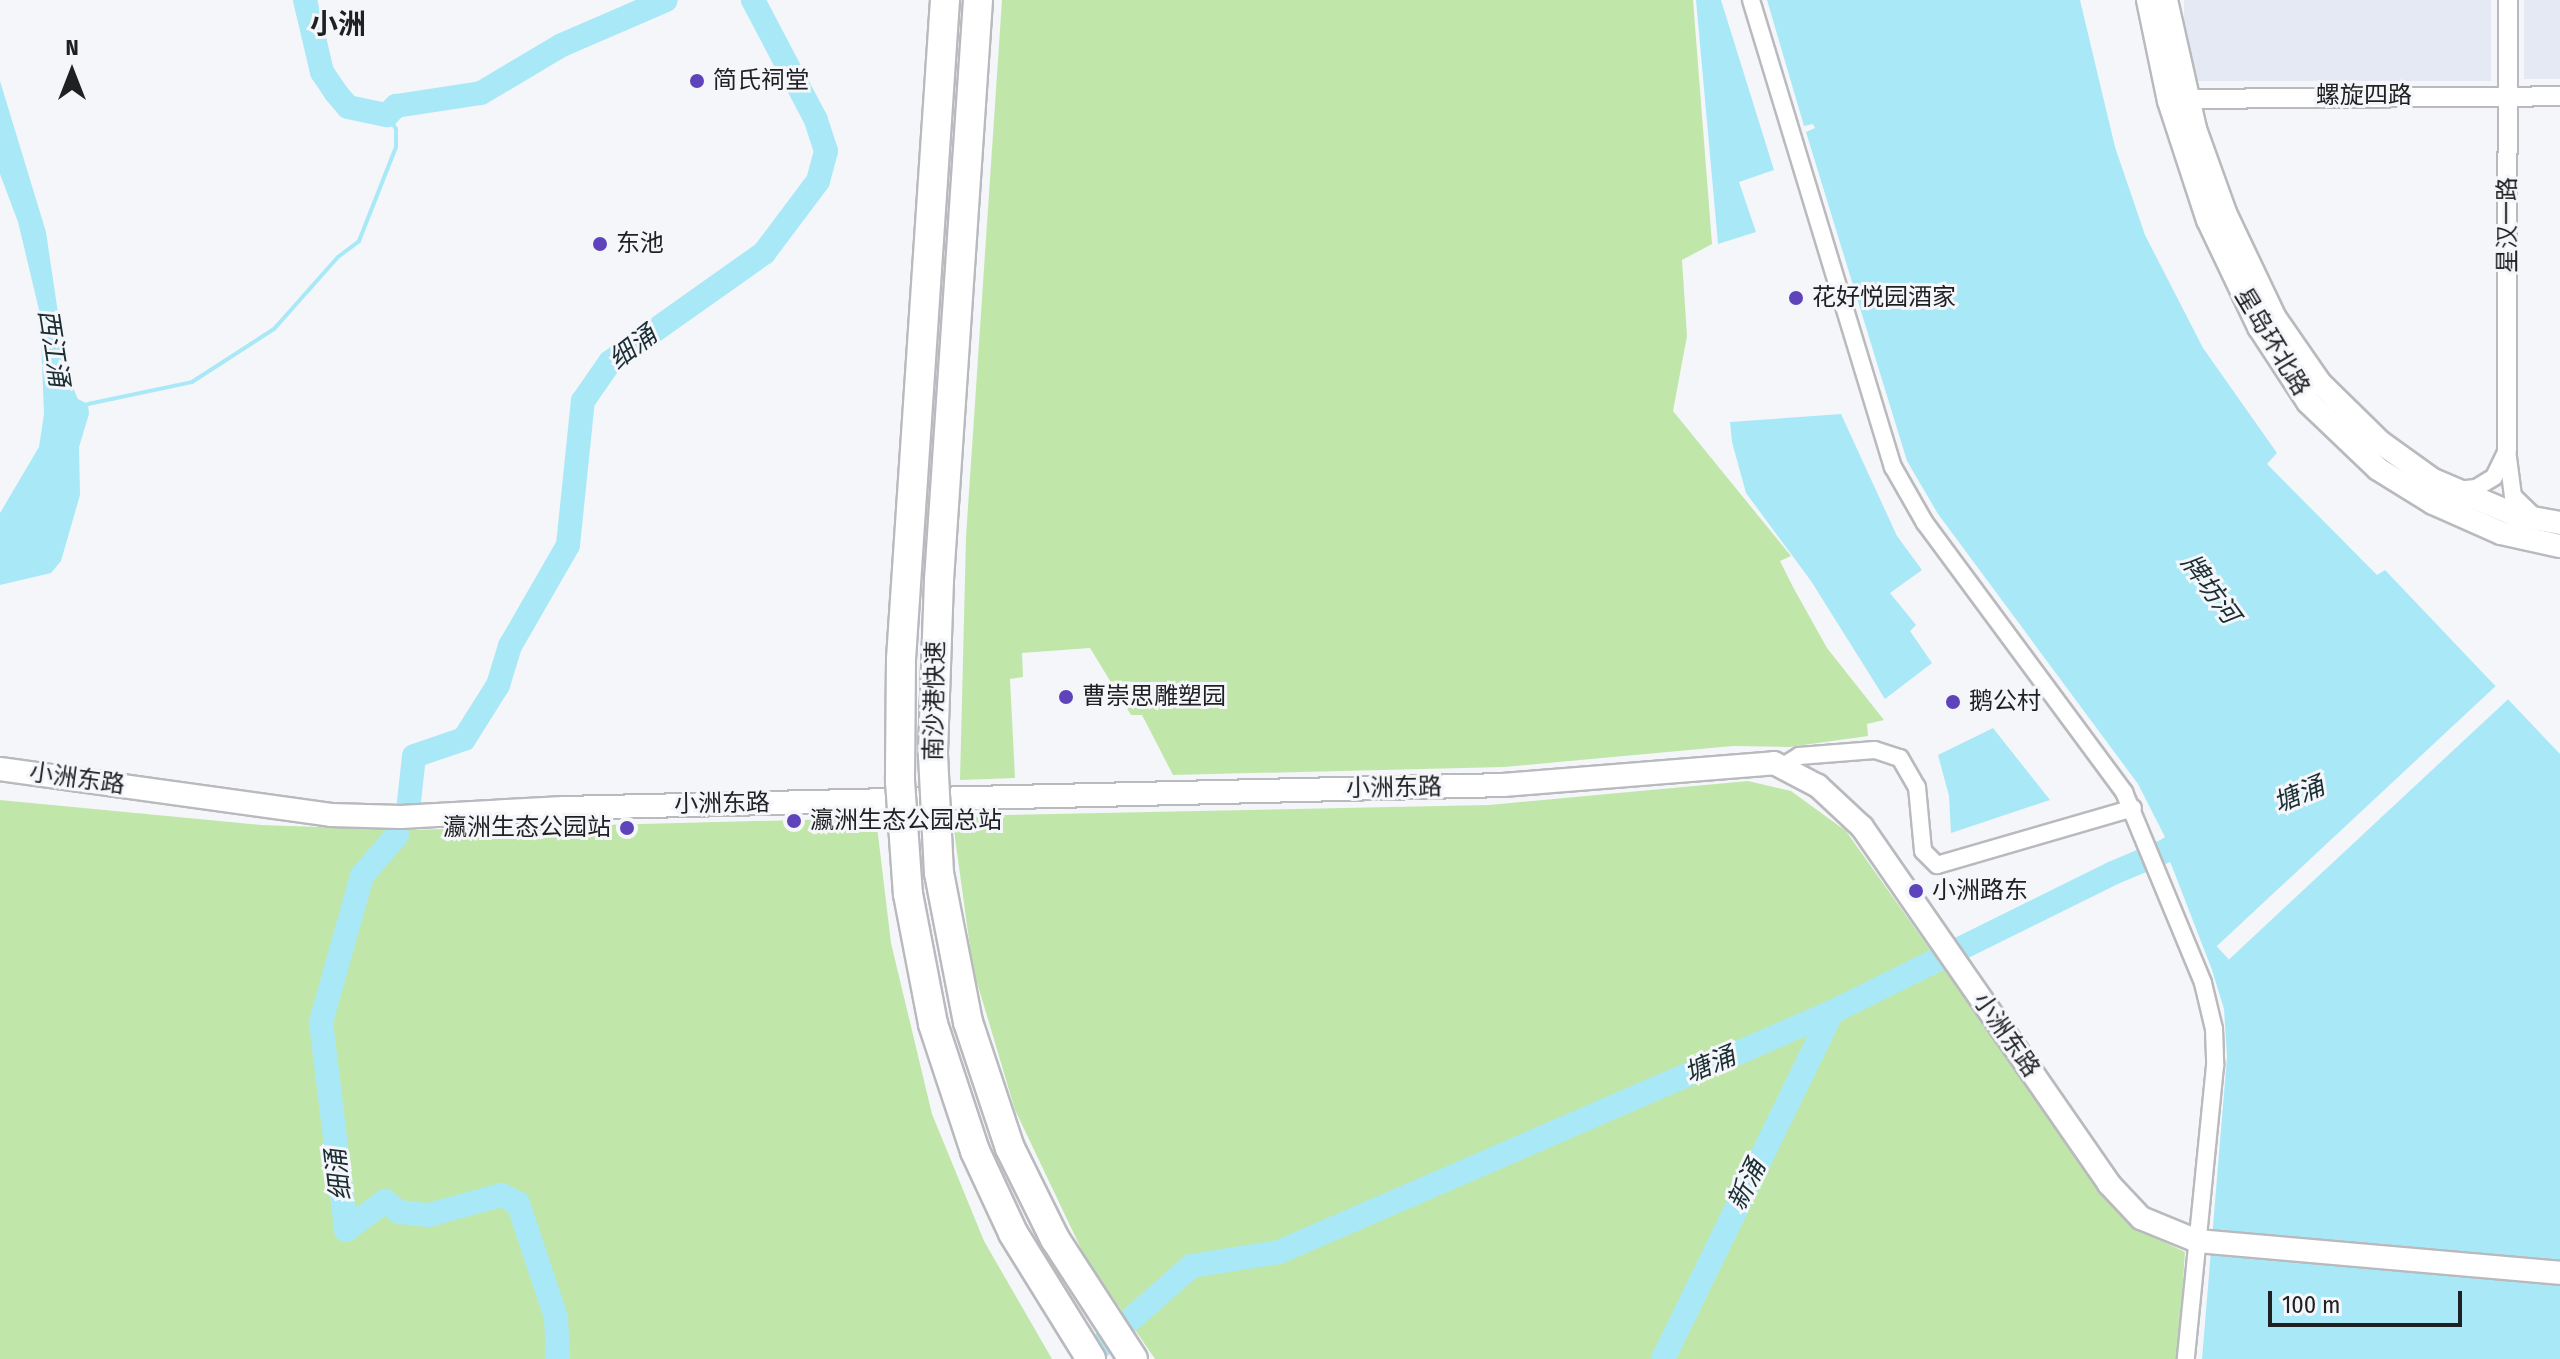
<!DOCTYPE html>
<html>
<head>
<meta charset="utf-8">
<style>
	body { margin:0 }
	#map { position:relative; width:2560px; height:1359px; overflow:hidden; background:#f5f6fa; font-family:"Fira Sans Condensed","Noto Sans SC",sans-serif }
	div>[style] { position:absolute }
	.built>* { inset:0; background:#e4e9f3; transform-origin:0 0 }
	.green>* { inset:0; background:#c1e6aa }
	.water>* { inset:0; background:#a9e9f7 }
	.pier>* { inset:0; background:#f5f6fa; transform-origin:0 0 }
	.stream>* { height:4px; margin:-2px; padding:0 2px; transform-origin:2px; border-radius:2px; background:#a9e9f7 }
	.river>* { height:24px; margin:-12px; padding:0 12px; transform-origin:12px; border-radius:12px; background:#a9e9f7 }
	.roads { filter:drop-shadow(2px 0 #b9babe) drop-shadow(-2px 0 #b9babe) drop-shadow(0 2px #b9babe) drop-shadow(0 -2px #b9babe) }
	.minor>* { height:16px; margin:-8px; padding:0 8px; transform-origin:8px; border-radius:8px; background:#fff }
	.tertiary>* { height:18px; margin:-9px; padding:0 9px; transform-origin:9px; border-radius:9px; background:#fff }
	.secondary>* { height:22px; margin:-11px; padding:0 11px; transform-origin:11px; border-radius:11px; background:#fff }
	.bridges { filter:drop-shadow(2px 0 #b9babe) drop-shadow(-2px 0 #b9babe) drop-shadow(0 2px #b9babe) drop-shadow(0 -2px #b9babe) }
	.motorway-bridge>* { height:28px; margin:-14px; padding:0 14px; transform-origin:14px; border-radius:14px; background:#fff }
	.dots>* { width:22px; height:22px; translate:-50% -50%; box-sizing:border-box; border:4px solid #f5f6fa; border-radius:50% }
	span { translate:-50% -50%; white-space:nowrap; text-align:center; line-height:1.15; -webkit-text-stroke:6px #f5f6fa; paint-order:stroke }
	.poi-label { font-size:24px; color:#1f2021 }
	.left { translate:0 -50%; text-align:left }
	.right { translate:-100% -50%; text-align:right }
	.street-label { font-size:24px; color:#1f2021 }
	.water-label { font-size:26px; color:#1a2f34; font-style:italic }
	.quarter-label { font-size:28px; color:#1f2021; font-weight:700 }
	.north { position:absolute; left:32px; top:32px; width:80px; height:80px; -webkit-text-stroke:6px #f5f6fa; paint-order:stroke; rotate:0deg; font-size:22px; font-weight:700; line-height:32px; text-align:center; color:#1f2021 }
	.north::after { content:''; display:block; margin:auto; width:28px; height:36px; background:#1f2021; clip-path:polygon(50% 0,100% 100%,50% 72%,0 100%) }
	.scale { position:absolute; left:2268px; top:1291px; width:194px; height:36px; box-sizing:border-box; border:4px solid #1f2021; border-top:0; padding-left:10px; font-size:24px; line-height:28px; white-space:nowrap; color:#1f2021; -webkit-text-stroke:6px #f5f6fa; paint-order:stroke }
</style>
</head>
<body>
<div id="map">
	<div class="built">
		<i style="left:2184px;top:0;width:307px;height:81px"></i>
		<i style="left:2524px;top:0;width:36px;height:79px"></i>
	</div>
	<div class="green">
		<i style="clip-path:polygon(1002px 0,1693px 0,1712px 244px,1682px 260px,1687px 336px,1673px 411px,1791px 556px,1780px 561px,1793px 587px,1827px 648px,1884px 720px,1867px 724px,1868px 736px,1789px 747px,1733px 746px,1504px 767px,1173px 775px,1142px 715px,1131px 715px,1090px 648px,1022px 653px,1023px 677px,1010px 679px,1015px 778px,960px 780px,966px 537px)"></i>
		<i style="clip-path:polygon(1748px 781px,1791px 791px,1846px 831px,2102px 1192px,2143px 1232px,2185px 1252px,2178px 1359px,1155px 1359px,1085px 1257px,1015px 1110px,973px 969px,952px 816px,1489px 805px)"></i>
		<i style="clip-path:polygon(0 800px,261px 825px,407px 830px,876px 818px,891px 943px,932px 1114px,984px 1241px,1052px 1359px,0 1359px)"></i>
	</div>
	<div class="water">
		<i style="clip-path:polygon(1696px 0,1721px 0,1774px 170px,1739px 182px,1756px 232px,1718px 244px)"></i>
		<i style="clip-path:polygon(1767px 0,2080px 0,2115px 147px,2145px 235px,2203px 348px,2277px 453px,2267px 464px,2377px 575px,2385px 570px,2560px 754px,2560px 1359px,2202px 1359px,2227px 1057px,2224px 1009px,2212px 970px,2166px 851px,2137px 856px,2165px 837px,2138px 784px,1938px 514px,1907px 461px,1806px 132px,1815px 128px,1813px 124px,1804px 126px)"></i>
		<i style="clip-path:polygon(0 81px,46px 232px,67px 374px,78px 399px,88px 404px,89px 414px,79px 447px,80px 495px,61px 561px,51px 573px,0 585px,0 513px,39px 447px,44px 414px,40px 314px,18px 222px,0 174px)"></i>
		<i style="clip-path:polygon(1841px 414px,1897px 536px,1922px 570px,1890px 593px,1916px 625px,1910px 631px,1932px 663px,1885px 699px,1811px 581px,1746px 493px,1732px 442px,1730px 422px)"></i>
		<i style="clip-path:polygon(1993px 728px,2050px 800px,1951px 833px,1949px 796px,1938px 755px)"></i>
	</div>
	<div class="pier">
		<i style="left:2499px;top:683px;width:18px;height:386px;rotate:47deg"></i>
	</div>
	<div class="stream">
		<i style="left:88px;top:404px;width:106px;rotate:-11.9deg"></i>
		<i style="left:192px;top:382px;width:98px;rotate:-32.9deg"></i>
		<i style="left:274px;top:329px;width:96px;rotate:-48.4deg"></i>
		<i style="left:338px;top:257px;width:26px;rotate:-37deg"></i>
		<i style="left:359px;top:241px;width:101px;rotate:-68.5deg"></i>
		<i style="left:396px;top:147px;width:18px;rotate:-90deg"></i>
		<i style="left:396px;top:129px;width:17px;rotate:-123deg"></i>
	</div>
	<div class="river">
		<i style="left:305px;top:0;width:74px;rotate:76.7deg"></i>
		<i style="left:322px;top:72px;width:25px;rotate:56deg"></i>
		<i style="left:336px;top:93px;width:18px;rotate:49deg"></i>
		<i style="left:348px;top:107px;width:40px;rotate:12deg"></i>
		<i style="left:387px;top:115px;width:13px;rotate:-45deg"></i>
		<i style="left:396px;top:106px;width:86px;rotate:-8.7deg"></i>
		<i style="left:481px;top:93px;width:94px;rotate:-30.7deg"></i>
		<i style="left:562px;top:45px;width:113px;rotate:-23.4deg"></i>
		<i style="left:408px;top:811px;width:55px;rotate:-83.8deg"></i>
		<i style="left:414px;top:756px;width:53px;rotate:-18.8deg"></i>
		<i style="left:464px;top:739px;width:64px;rotate:-57.8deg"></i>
		<i style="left:498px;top:685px;width:41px;rotate:-72.9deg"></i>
		<i style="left:510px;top:646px;width:116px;rotate:-60.1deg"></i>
		<i style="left:568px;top:545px;width:145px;rotate:-84.1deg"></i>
		<i style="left:583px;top:401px;width:47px;rotate:-55.3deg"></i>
		<i style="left:610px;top:362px;width:189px;rotate:-35.3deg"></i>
		<i style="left:764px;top:253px;width:90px;rotate:-53.1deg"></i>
		<i style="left:818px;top:181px;width:31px;rotate:-75deg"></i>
		<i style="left:826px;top:151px;width:33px;rotate:-108deg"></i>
		<i style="left:816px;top:120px;width:136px;rotate:-117.7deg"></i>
		<i style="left:397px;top:835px;width:54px;rotate:130.5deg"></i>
		<i style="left:362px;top:876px;width:152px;rotate:105.7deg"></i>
		<i style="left:321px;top:1022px;width:209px;rotate:83.1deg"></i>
		<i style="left:346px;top:1230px;width:49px;rotate:-36.6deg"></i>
		<i style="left:385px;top:1201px;width:18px;rotate:38deg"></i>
		<i style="left:399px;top:1212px;width:30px;rotate:6deg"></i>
		<i style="left:429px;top:1215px;width:75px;rotate:-15.5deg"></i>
		<i style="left:501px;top:1195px;width:19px;rotate:25deg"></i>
		<i style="left:518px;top:1203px;width:120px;rotate:71.6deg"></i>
		<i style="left:556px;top:1317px;width:42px;rotate:87.3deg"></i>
		<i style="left:1086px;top:1359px;width:140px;rotate:-41.5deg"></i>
		<i style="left:1191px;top:1266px;width:89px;rotate:-9deg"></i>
		<i style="left:1279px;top:1252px;width:603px;rotate:-23.46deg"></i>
		<i style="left:1832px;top:1012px;width:313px;rotate:-26.3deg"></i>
		<i style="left:2113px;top:873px;width:88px;rotate:-22.8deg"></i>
		<i style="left:1663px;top:1359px;width:386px;rotate:-64deg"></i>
	</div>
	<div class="roads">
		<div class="minor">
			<i style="left:1751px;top:0;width:488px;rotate:73.1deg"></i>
			<i style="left:1893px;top:467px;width:64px;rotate:60.3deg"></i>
			<i style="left:1925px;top:523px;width:335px;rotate:53.5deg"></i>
			<i style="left:2124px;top:792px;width:207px;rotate:67.5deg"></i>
			<i style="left:2203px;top:983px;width:47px;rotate:76.6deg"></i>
			<i style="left:2214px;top:1029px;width:37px;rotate:88deg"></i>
			<i style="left:2215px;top:1066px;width:294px;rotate:95.7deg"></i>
			<i style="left:2507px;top:450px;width:46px;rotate:82.6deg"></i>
			<i style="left:2513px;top:496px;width:29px;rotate:44deg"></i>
			<i style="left:2457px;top:490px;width:19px;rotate:-6deg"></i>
			<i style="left:2476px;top:488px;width:21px;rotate:-31deg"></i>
			<i style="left:2494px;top:477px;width:28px;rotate:-64deg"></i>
			<i style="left:1783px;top:766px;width:19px;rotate:-32deg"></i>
			<i style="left:1799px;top:756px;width:76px;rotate:-4.5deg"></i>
			<i style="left:1875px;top:750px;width:26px;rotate:18deg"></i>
			<i style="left:1900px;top:758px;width:34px;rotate:60deg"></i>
			<i style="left:1917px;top:787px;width:64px;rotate:84.6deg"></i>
			<i style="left:1923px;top:851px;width:20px;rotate:45deg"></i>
			<i style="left:1937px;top:865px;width:204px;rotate:-16.2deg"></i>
		</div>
		<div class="tertiary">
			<i style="left:2175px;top:99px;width:385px;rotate:-0.4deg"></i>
			<i style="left:2507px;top:450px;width:450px;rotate:-89.9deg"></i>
		</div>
		<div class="secondary">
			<i style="left:2148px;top:0;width:103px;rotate:78.3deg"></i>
			<i style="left:2169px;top:101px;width:125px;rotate:71.9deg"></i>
			<i style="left:2208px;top:220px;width:119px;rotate:64.5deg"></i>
			<i style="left:2259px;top:327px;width:90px;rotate:56.8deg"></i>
			<i style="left:2308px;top:402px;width:97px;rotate:43.7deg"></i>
			<i style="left:2378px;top:469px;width:65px;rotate:31.7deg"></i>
			<i style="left:2433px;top:503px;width:74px;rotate:23.8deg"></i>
			<i style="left:2501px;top:533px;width:60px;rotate:12.4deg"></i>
			<i style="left:2166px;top:0;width:132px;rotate:77.3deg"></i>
			<i style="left:2195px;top:129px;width:91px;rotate:70.2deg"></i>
			<i style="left:2226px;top:215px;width:114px;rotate:64.6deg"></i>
			<i style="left:2275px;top:318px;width:79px;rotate:55.3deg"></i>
			<i style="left:2320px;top:383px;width:84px;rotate:44.5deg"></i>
			<i style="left:2380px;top:442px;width:65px;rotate:35.6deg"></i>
			<i style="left:2433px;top:480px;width:90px;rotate:22.9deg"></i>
			<i style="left:2516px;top:515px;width:45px;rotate:10.3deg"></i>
			<i style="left:0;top:769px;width:334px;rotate:7.9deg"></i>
			<i style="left:331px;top:815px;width:70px;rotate:1.6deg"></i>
			<i style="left:401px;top:817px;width:163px;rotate:-3.2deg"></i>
			<i style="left:564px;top:808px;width:939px;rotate:-1.4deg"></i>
			<i style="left:1503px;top:785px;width:272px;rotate:-4.6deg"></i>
			<i style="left:1774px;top:763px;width:50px;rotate:27.6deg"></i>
			<i style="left:1818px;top:786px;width:60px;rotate:43deg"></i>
			<i style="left:1862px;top:827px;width:434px;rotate:55.3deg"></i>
			<i style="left:2109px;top:1184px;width:47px;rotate:46.7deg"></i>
			<i style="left:2141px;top:1218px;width:61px;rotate:22.3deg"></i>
			<i style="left:2197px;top:1241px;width:364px;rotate:5deg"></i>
		</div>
	</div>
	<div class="bridges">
		<div class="motorway-bridge">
			<i style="left:945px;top:0;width:660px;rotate:93.82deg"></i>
			<i style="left:901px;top:659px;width:122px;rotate:90.5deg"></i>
			<i style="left:900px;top:781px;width:113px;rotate:86deg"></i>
			<i style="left:908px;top:894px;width:132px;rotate:79.1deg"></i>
			<i style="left:933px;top:1024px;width:134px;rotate:71.7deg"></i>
			<i style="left:975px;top:1151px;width:90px;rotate:65.1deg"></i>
			<i style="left:1013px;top:1233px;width:148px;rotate:58.2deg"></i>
			<i style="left:978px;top:0;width:581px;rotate:93.85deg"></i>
			<i style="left:939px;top:580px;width:175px;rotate:92deg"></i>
			<i style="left:933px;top:755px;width:118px;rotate:87.1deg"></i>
			<i style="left:939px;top:873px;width:152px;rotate:79deg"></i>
			<i style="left:968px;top:1022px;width:133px;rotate:71.6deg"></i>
			<i style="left:1010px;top:1148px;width:102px;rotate:63.7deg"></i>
			<i style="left:1055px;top:1239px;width:143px;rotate:57deg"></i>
		</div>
	</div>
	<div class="dots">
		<i style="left:697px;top:81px;background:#5e43bb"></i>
		<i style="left:600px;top:244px;background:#5e43bb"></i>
		<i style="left:1796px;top:298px;background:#5e43bb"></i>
		<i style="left:1066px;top:697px;background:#5e43bb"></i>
		<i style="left:1953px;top:702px;background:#5e43bb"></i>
		<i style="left:794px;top:821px;background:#5e43bb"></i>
		<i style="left:627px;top:828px;background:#5e43bb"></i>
		<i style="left:1916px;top:891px;background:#5e43bb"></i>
	</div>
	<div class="poi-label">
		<span class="left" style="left:713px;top:81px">简氏祠堂</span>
		<span class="left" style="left:616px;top:244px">东池</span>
		<span class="left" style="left:1812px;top:298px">花好悦园酒家</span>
		<span class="left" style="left:1082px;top:697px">曹崇思雕塑园</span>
		<span class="left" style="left:1969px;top:702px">鹅公村</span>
		<span class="left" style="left:810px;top:821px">瀛洲生态公园总站</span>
		<span class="right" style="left:611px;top:828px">瀛洲生态公园站</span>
		<span class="left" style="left:1932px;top:891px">小洲路东</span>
	</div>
	<div class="street-label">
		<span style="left:2364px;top:96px">螺旋四路</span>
		<span style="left:2508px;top:225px;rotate:-90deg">星汉一路</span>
		<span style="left:2272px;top:342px;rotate:59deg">星岛环北路</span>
		<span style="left:935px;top:701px;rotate:-89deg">南沙港快速</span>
		<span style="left:77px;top:779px;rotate:8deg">小洲东路</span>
		<span style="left:1394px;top:788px;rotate:-1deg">小洲东路</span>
		<span style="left:722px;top:804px;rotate:-1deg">小洲东路</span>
		<span style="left:2006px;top:1035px;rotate:55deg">小洲东路</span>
	</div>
	<div class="water-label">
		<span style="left:53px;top:348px;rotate:81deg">西江涌</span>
		<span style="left:633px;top:348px;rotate:-38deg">细涌</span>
		<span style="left:2210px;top:589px;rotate:54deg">牌坊河</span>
		<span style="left:2299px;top:795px;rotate:-23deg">塘涌</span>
		<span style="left:1710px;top:1065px;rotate:-23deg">塘涌</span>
		<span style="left:339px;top:1175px;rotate:-97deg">细涌</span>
		<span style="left:1747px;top:1185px;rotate:-64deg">新涌</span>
	</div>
	<div class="quarter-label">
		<span style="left:338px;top:25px">小洲</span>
	</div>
	<div class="north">N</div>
	<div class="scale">100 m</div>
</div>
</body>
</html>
